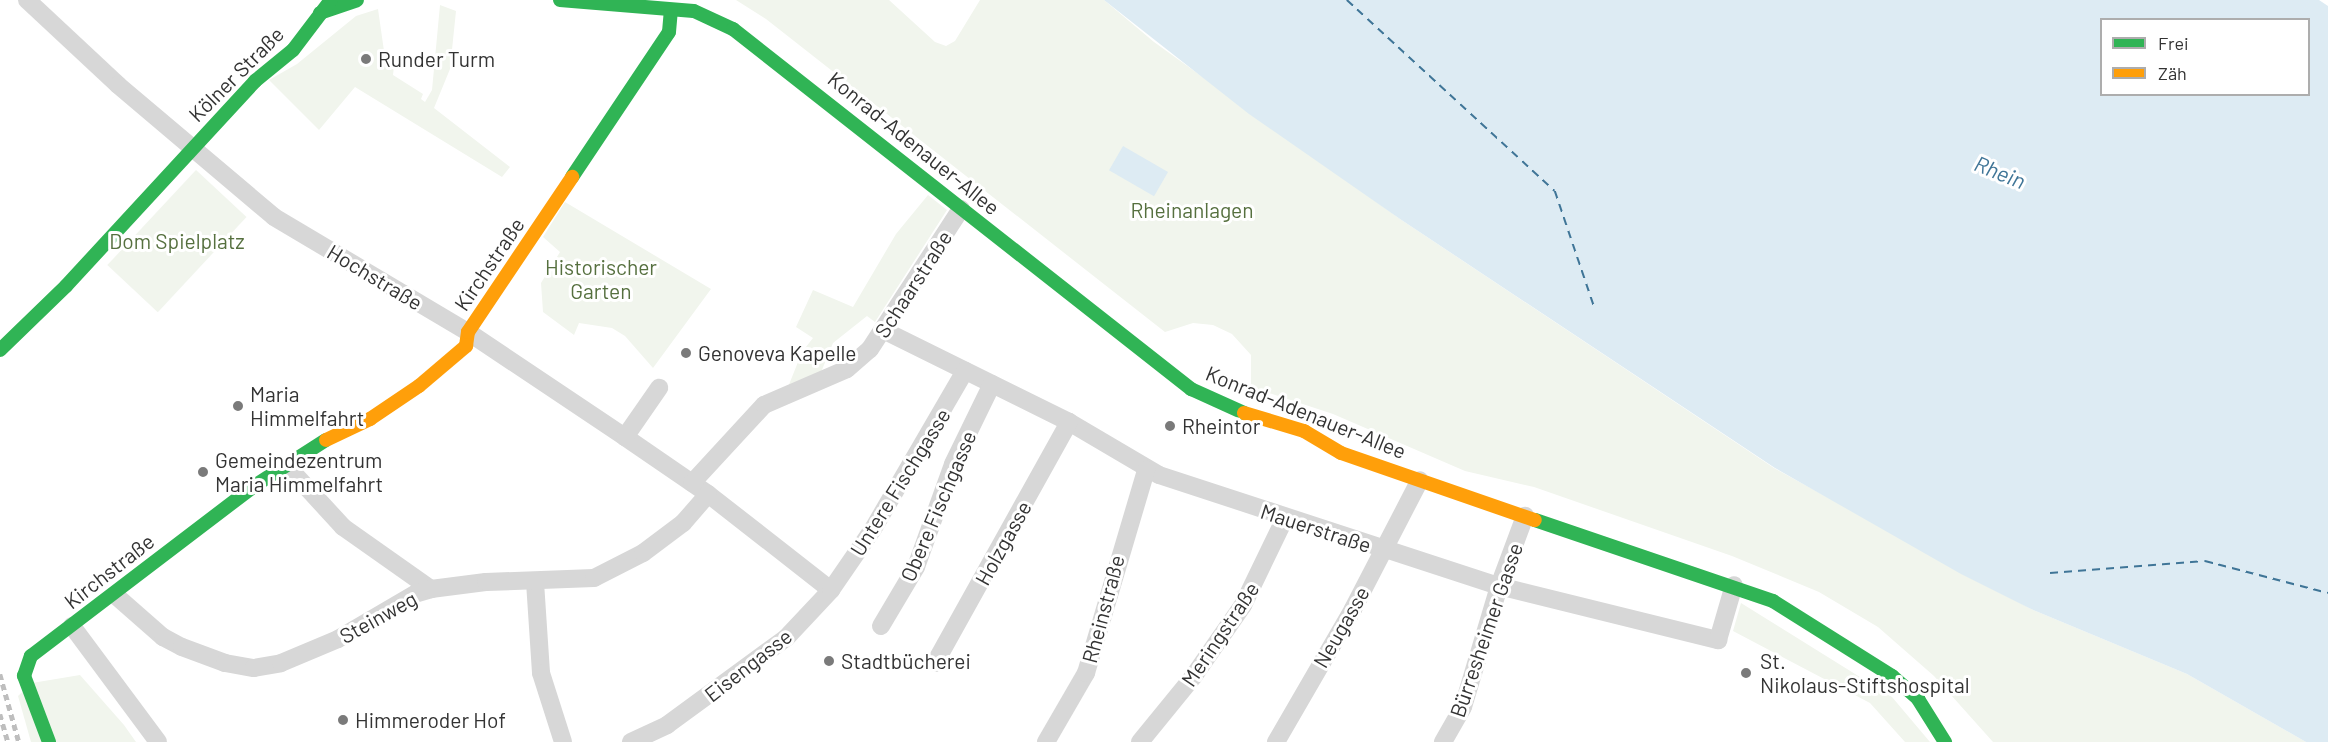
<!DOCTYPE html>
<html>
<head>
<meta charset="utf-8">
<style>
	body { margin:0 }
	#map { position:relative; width:2328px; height:742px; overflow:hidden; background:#fff; font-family:Barlow,sans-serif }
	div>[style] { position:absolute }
	.green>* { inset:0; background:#f1f5ed; transform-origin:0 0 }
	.water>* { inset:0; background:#ddebf3; transform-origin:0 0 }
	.ferry>* { height:1.5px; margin-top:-0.75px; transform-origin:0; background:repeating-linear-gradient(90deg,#3f7597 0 8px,transparent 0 14px) }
	.street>* { height:18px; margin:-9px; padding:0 9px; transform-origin:9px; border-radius:9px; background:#d7d7d7 }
	.fast>* { height:14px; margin:-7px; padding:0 7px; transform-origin:7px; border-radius:7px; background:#30b455 }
	.slow>* { height:14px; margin:-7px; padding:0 7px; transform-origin:7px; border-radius:7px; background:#ff9f0a }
	.rail>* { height:4.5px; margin-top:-2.25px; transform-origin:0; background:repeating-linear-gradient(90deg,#bebebe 0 6px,transparent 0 10.5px) }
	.dots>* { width:16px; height:16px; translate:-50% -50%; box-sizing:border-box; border:3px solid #fff; border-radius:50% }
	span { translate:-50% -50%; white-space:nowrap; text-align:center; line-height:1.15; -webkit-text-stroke:6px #fff; paint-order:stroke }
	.poi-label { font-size:21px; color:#333 }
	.left { translate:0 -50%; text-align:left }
	.street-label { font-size:21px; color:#333 }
	.park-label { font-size:21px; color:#56703f }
	.water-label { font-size:22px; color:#3f7597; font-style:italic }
	.legend { position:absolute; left:2100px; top:18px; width:210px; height:78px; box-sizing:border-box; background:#fff; border:2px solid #adadad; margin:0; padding:8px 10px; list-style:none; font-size:18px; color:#333 }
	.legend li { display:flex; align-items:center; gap:12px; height:30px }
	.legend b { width:30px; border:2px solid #adadad }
</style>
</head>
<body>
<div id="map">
	<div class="green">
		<i style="clip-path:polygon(736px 0,889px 0,935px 42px,946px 46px,955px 41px,980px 0,1104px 0,1154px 42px,1400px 219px,1774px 468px,2031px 609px,2187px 674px,2306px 742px,1993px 742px,1934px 676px,1878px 627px,1819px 592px,1732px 556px,1534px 487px,1465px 471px,1333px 414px,1251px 387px,1251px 355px,1232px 334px,1213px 325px,1193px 323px,1165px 332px,766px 19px)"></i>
		<i style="clip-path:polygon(440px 5px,456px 11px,450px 69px,434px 108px,510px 167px,502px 177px,355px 87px,319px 130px,269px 80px,297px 64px,356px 16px,378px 9px,384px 51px,395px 58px,393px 75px,423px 94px,421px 99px,425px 102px,432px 90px)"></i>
		<i style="left:196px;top:170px;width:69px;height:130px;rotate:43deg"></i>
		<i style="clip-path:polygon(928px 195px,947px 210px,875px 322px,867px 316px,833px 343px,817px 382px,786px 392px,802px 352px,813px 338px,796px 327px,813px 290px,853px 307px,896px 234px)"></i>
		<i style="clip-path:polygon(565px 202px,711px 289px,653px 368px,625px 336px,612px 328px,579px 323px,574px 335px,543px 312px,541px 283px,560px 252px,543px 237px)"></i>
		<i style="clip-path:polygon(1741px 603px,1892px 697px,1930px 742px,1905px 742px,1870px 703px,1733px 631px)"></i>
		<i style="clip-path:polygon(80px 675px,124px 725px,136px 742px,31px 742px,18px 696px,32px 683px)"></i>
	</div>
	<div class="water">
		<i style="clip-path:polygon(evenodd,1104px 0,2319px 0,2328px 6px,2328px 742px,2306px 742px,2187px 674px,2031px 609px,1961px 574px,1775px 468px,1400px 219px,1249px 114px,1104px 0,2102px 20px,2308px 20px,2308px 94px,2102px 94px,2102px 20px)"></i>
		<i style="left:1123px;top:146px;width:52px;height:28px;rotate:30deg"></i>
	</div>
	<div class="ferry">
		<i style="left:1347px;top:0;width:282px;rotate:42.6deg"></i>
		<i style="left:1555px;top:191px;width:121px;rotate:71.3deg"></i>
		<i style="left:2050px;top:573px;width:155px;rotate:-4.4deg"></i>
		<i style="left:2205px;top:561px;width:127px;rotate:14.6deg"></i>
	</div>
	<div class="street">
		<i style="left:27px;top:0;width:125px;rotate:43deg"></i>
		<i style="left:118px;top:85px;width:204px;rotate:40.2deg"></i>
		<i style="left:274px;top:217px;width:226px;rotate:30.7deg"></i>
		<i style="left:468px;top:332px;width:189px;rotate:33.8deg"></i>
		<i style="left:625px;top:437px;width:101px;rotate:34.5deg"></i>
		<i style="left:708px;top:494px;width:156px;rotate:38deg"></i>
		<i style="left:885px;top:331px;width:205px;rotate:26.3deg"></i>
		<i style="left:1069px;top:422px;width:104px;rotate:30.5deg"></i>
		<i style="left:1159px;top:475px;width:358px;rotate:18.1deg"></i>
		<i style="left:1499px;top:586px;width:226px;rotate:13.9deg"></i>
		<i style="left:1718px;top:640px;width:57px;rotate:-73.8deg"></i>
		<i style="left:625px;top:437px;width:60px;rotate:-55.2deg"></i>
		<i style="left:287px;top:466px;width:83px;rotate:47.4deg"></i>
		<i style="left:343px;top:527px;width:108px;rotate:35.2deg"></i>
		<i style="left:692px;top:483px;width:106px;rotate:-47.3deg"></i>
		<i style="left:764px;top:405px;width:90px;rotate:-23.4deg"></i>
		<i style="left:847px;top:369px;width:30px;rotate:-41deg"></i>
		<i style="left:870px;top:349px;width:167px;rotate:-57deg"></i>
		<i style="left:535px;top:582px;width:91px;rotate:86.2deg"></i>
		<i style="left:541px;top:673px;width:72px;rotate:72.3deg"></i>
		<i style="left:115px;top:595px;width:64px;rotate:41.2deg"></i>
		<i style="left:163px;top:637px;width:21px;rotate:28deg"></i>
		<i style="left:182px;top:647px;width:46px;rotate:20.4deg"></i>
		<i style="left:225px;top:663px;width:29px;rotate:10deg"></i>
		<i style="left:254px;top:668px;width:27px;rotate:-10deg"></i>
		<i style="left:281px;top:663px;width:62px;rotate:-22.8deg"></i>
		<i style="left:338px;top:639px;width:89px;rotate:-30.3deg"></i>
		<i style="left:415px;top:594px;width:17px;rotate:-17deg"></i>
		<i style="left:431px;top:589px;width:55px;rotate:-7.3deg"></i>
		<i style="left:486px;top:582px;width:108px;rotate:-2.1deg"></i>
		<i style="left:594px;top:578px;width:55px;rotate:-27deg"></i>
		<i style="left:643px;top:553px;width:50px;rotate:-36.9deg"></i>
		<i style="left:683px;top:523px;width:38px;rotate:-49deg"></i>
		<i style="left:72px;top:626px;width:144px;rotate:53.4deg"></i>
		<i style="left:881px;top:626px;width:69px;rotate:-59.3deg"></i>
		<i style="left:916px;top:567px;width:109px;rotate:-70.2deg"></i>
		<i style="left:953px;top:464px;width:89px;rotate:-64deg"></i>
		<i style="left:935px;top:663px;width:276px;rotate:-60.9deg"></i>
		<i style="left:631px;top:742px;width:40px;rotate:-25deg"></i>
		<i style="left:667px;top:725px;width:147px;rotate:-36.2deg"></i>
		<i style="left:786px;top:638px;width:66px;rotate:-46.8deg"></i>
		<i style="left:831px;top:590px;width:74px;rotate:-55.5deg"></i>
		<i style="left:873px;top:529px;width:183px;rotate:-59.8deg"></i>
		<i style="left:1046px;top:742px;width:80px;rotate:-59.9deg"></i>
		<i style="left:1086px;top:673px;width:212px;rotate:-73.5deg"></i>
		<i style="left:1140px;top:742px;width:84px;rotate:-50.8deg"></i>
		<i style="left:1193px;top:677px;width:88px;rotate:-55.2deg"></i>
		<i style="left:1243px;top:605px;width:97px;rotate:-64.2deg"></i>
		<i style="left:1276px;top:742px;width:154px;rotate:-59.9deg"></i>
		<i style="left:1353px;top:609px;width:145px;rotate:-62.6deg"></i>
		<i style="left:1443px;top:742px;width:40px;rotate:-60.3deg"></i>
		<i style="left:1463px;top:707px;width:126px;rotate:-73.4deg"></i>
		<i style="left:1499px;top:586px;width:75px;rotate:-69.6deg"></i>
	</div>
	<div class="fast">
		<i style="left:560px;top:0;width:134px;rotate:4.7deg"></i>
		<i style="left:694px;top:11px;width:43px;rotate:24.8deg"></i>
		<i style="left:733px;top:29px;width:583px;rotate:38.17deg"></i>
		<i style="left:1191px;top:389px;width:58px;rotate:24.4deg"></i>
		<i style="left:320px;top:13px;width:39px;rotate:-19deg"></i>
		<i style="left:572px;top:177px;width:174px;rotate:-56.2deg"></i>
		<i style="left:669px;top:32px;width:22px;rotate:-85deg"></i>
		<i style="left:0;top:350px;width:92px;rotate:-44.1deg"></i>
		<i style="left:66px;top:286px;width:279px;rotate:-47.3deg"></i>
		<i style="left:255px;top:81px;width:49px;rotate:-39.2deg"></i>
		<i style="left:293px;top:50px;width:63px;rotate:-52.8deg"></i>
		<i style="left:1535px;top:520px;width:251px;rotate:18.8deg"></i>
		<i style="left:1773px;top:601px;width:141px;rotate:32.2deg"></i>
		<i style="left:1892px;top:676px;width:35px;rotate:41deg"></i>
		<i style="left:1918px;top:699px;width:51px;rotate:57.9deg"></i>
		<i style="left:49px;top:742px;width:71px;rotate:-110.7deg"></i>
		<i style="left:24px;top:676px;width:21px;rotate:-71deg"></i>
		<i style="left:31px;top:656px;width:280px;rotate:-37.3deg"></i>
		<i style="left:254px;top:486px;width:85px;rotate:-32.6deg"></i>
	</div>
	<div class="slow">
		<i style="left:1244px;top:413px;width:63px;rotate:16.7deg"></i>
		<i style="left:1304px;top:431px;width:43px;rotate:30.7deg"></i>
		<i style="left:1341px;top:453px;width:205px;rotate:19.1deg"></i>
		<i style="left:326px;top:440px;width:49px;rotate:-25.5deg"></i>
		<i style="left:370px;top:419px;width:59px;rotate:-34deg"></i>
		<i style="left:419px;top:386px;width:62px;rotate:-40.4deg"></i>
		<i style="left:466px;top:346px;width:14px;rotate:-82deg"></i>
		<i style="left:468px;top:332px;width:187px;rotate:-56.1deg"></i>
	</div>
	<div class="rail">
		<i style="left:0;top:674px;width:71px;rotate:74.4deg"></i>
		<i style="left:0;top:714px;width:29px;rotate:74deg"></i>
	</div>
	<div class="dots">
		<i style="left:366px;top:59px;background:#7a7a7a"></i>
		<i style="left:686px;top:353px;background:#7a7a7a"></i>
		<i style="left:238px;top:406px;background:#7a7a7a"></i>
		<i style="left:1170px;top:426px;background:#7a7a7a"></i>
		<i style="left:203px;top:472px;background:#7a7a7a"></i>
		<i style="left:829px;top:661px;background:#7a7a7a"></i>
		<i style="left:1746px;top:673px;background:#7a7a7a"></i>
		<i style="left:343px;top:720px;background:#7a7a7a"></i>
	</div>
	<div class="poi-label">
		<span class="left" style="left:378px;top:59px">Runder Turm</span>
		<span class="left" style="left:698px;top:353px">Genoveva Kapelle</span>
		<span class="left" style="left:250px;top:406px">Maria<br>Himmelfahrt</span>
		<span class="left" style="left:1182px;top:426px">Rheintor</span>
		<span class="left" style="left:215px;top:472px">Gemeindezentrum<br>Maria Himmelfahrt</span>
		<span class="left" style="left:841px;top:661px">Stadtbücherei</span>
		<span class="left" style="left:1760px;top:673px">St.<br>Nikolaus-Stiftshospital</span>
		<span class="left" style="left:355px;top:720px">Himmeroder Hof</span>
	</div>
	<div class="street-label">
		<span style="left:236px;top:74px;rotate:-45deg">Kölner Straße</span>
		<span style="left:914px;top:143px;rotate:39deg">Konrad-Adenauer-Allee</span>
		<span style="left:489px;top:264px;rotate:-56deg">Kirchstraße</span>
		<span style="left:375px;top:277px;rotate:31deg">Hochstraße</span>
		<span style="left:913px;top:284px;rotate:-57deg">Schaarstraße</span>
		<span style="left:1306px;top:412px;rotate:22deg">Konrad-Adenauer-Allee</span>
		<span style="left:900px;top:482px;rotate:-58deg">Untere Fischgasse</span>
		<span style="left:938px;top:506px;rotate:-67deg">Obere Fischgasse</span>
		<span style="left:1316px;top:528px;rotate:18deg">Mauerstraße</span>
		<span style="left:1003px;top:543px;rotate:-61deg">Holzgasse</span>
		<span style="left:109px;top:571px;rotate:-38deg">Kirchstraße</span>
		<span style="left:1103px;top:609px;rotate:-75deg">Rheinstraße</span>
		<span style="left:378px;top:617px;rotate:-29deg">Steinweg</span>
		<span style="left:1341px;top:627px;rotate:-60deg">Neugasse</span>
		<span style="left:1486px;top:630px;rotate:-71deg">Bürresheimer Gasse</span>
		<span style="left:1220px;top:634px;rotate:-56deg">Meringstraße</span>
		<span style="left:748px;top:665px;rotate:-38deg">Eisengasse</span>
	</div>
	<div class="park-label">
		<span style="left:1192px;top:210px">Rheinanlagen</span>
		<span style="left:177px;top:241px">Dom Spielplatz</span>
		<span style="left:601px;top:279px">Historischer<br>Garten</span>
	</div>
	<div class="water-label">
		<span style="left:2000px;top:172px;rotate:22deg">Rhein</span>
	</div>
	<ul class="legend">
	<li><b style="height:8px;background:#30b455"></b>Frei</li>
	<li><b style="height:8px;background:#ff9f0a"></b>Zäh</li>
	</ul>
</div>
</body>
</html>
